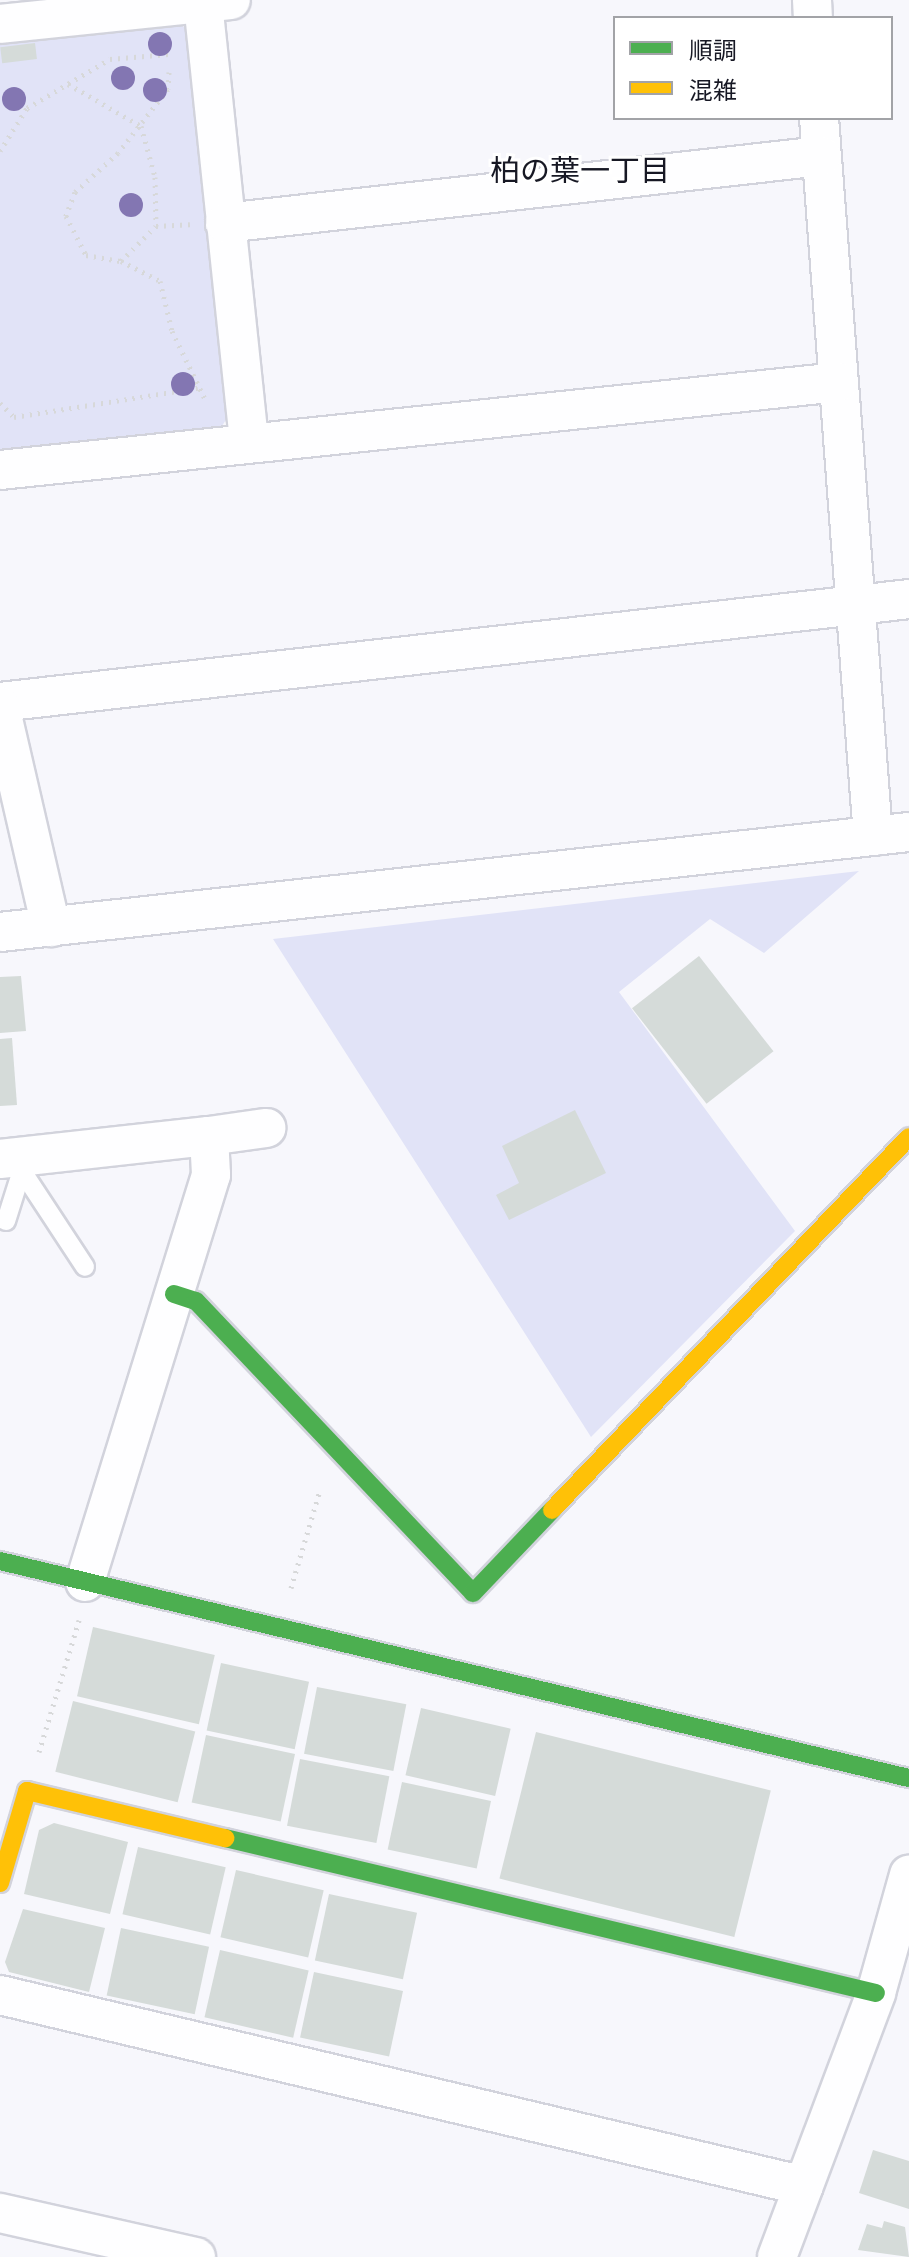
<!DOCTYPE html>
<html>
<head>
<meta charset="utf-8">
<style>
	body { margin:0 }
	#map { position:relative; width:909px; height:2257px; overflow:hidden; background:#f7f7fc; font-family:Manrope,"Noto Sans JP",sans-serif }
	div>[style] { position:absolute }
	.green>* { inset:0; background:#e1e3f7 }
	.building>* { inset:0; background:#d5dbd9; transform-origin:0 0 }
	.path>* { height:5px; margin-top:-2.5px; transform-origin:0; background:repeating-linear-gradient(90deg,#d7d8d9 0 2px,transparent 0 8px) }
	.roads { filter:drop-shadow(2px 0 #d2d3dc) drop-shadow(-2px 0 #d2d3dc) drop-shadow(0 2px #d2d3dc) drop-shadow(0 -2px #d2d3dc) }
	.lane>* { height:18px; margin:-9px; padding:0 9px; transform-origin:9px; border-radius:9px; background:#fefeff }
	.street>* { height:38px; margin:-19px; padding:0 19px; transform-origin:19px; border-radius:19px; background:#fefeff }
	.fast>* { height:18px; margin:-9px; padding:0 9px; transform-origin:9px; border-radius:9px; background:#4caf50 }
	.slow>* { height:18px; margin:-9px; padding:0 9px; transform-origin:9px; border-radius:9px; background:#ffc107 }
	.trees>* { width:24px; height:24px; margin:-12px; border-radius:50%; background:#8376b2 }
	span { translate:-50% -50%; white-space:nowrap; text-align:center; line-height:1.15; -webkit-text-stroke:6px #fff; paint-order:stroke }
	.neighbourhood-label { font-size:30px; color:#171824 }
	.legend { position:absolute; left:613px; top:16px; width:280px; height:104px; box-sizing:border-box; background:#fff; border:2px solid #a2a3a7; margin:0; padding:10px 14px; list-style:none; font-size:24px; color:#171824 }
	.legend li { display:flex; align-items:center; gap:16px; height:40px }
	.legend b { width:40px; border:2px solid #a2a3a7 }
</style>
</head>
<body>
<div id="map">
	<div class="green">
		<i style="clip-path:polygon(174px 19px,190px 32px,229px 415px,222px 426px,0 450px,0 37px)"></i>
		<i style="clip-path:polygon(859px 871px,764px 953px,710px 919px,619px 992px,795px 1231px,591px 1437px,273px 939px)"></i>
	</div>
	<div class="building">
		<i style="left:35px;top:43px;width:16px;height:35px;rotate:83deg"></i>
		<i style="left:699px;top:956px;width:121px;height:85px;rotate:52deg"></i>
		<i style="clip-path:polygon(21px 976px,26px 1031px,0 1033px,0 977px)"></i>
		<i style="clip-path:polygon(12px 1038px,17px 1105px,0 1106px,0 1039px)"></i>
		<i style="clip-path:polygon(575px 1110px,606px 1173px,509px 1220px,496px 1195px,519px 1183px,502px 1146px)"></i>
		<i style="left:93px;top:1627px;width:125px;height:71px;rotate:13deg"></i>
		<i style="left:221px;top:1663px;width:90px;height:69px;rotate:12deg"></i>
		<i style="left:317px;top:1687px;width:91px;height:68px;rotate:11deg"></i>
		<i style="left:73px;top:1701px;width:126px;height:73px;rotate:14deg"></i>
		<i style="left:421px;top:1708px;width:92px;height:69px;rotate:13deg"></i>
		<i style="left:536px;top:1732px;width:242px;height:151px;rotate:14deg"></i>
		<i style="left:206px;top:1735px;width:91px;height:69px;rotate:12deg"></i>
		<i style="left:300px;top:1759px;width:91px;height:68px;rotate:11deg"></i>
		<i style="left:402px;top:1782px;width:91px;height:69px;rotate:12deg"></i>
		<i style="clip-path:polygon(54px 1823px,128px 1842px,110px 1914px,24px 1894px,39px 1830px)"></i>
		<i style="left:138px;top:1847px;width:90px;height:69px;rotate:13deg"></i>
		<i style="left:236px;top:1870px;width:90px;height:69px;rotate:13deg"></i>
		<i style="left:329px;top:1894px;width:90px;height:68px;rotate:12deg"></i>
		<i style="clip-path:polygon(23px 1909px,105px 1928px,89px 1992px,9px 1972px,5px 1962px)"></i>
		<i style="left:121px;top:1928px;width:90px;height:69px;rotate:12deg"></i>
		<i style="left:220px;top:1950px;width:91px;height:69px;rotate:13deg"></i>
		<i style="left:314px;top:1972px;width:91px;height:67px;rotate:12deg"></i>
		<i style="clip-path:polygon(873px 2150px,909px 2161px,909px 2209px,859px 2193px)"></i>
		<i style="clip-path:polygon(884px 2221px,905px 2227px,909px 2257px,858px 2250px,867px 2224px,882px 2228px)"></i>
	</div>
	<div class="path">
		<i style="left:169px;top:72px;width:17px;rotate:93deg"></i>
		<i style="left:168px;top:89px;width:81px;rotate:128deg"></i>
		<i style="left:118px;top:153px;width:58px;rotate:137.8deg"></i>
		<i style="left:75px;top:192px;width:26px;rotate:111deg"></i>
		<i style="left:66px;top:216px;width:44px;rotate:62.9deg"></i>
		<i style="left:86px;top:255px;width:36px;rotate:10deg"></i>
		<i style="left:121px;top:261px;width:44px;rotate:27.1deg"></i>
		<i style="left:160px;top:281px;width:51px;rotate:76.5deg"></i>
		<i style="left:172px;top:331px;width:76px;rotate:64.1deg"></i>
		<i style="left:68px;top:84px;width:84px;rotate:29.9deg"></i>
		<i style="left:141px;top:126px;width:53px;rotate:74.6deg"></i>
		<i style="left:155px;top:177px;width:49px;rotate:88.8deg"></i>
		<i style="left:0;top:151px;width:51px;rotate:-57.9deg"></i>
		<i style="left:27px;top:108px;width:96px;rotate:-30.6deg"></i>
		<i style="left:110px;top:59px;width:59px;rotate:-4.8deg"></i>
		<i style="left:121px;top:261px;width:49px;rotate:-45deg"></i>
		<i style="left:156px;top:226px;width:34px;rotate:-3deg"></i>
		<i style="left:0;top:403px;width:20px;rotate:45deg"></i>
		<i style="left:14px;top:417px;width:186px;rotate:-9deg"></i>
		<i style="left:291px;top:1588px;width:102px;rotate:-73.5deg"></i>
		<i style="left:39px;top:1752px;width:138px;rotate:-73.1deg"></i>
	</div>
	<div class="roads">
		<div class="lane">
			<i style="left:24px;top:1174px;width:111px;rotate:56.7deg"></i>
			<i style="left:6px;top:1221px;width:57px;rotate:-72.5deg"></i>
		</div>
		<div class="street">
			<i style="left:812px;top:0;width:18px;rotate:87deg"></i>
			<i style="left:203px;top:3px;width:440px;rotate:84deg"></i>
			<i style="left:0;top:24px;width:232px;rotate:-5.9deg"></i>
			<i style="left:819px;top:118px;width:720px;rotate:85.7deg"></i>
			<i style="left:225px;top:223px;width:600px;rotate:-6.41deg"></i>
			<i style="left:0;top:470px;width:843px;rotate:-5.99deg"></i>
			<i style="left:0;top:702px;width:915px;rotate:-6.46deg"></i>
			<i style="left:0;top:706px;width:227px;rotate:77deg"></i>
			<i style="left:0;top:932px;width:914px;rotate:-6.28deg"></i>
			<i style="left:209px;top:1136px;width:58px;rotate:-8deg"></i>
			<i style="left:0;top:1159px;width:210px;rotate:-6.3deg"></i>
			<i style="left:209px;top:1136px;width:39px;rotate:87deg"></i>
			<i style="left:211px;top:1175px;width:426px;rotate:107.2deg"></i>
			<i style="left:0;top:1995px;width:826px;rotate:13.36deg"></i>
			<i style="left:0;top:2213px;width:201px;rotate:12.7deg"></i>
			<i style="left:777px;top:2257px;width:282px;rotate:-69.4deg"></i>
			<i style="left:876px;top:1993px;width:123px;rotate:-74.4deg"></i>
		</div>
		<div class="fast">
			<i style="left:174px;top:1294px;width:23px;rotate:18deg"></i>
			<i style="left:196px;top:1301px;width:402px;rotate:46.5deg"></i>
			<i style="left:473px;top:1593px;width:115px;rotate:-46.4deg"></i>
			<i style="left:0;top:1561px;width:935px;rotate:13.43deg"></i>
			<i style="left:225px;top:1838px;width:669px;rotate:13.39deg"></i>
		</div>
		<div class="slow">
			<i style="left:552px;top:1510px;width:516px;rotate:-46.26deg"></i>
			<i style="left:0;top:1883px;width:96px;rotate:-73.6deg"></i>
			<i style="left:27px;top:1791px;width:204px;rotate:13.4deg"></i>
		</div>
	</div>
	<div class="trees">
		<i style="left:160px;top:44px"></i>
		<i style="left:123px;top:78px"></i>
		<i style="left:155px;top:90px"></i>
		<i style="left:14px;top:99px"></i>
		<i style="left:131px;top:205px"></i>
		<i style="left:183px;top:384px"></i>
	</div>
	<div class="neighbourhood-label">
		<span style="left:580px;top:170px">柏の葉一丁目</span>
	</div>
	<ul class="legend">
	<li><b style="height:10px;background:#4caf50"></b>順調</li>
	<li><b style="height:10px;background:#ffc107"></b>混雑</li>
	</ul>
</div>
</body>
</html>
